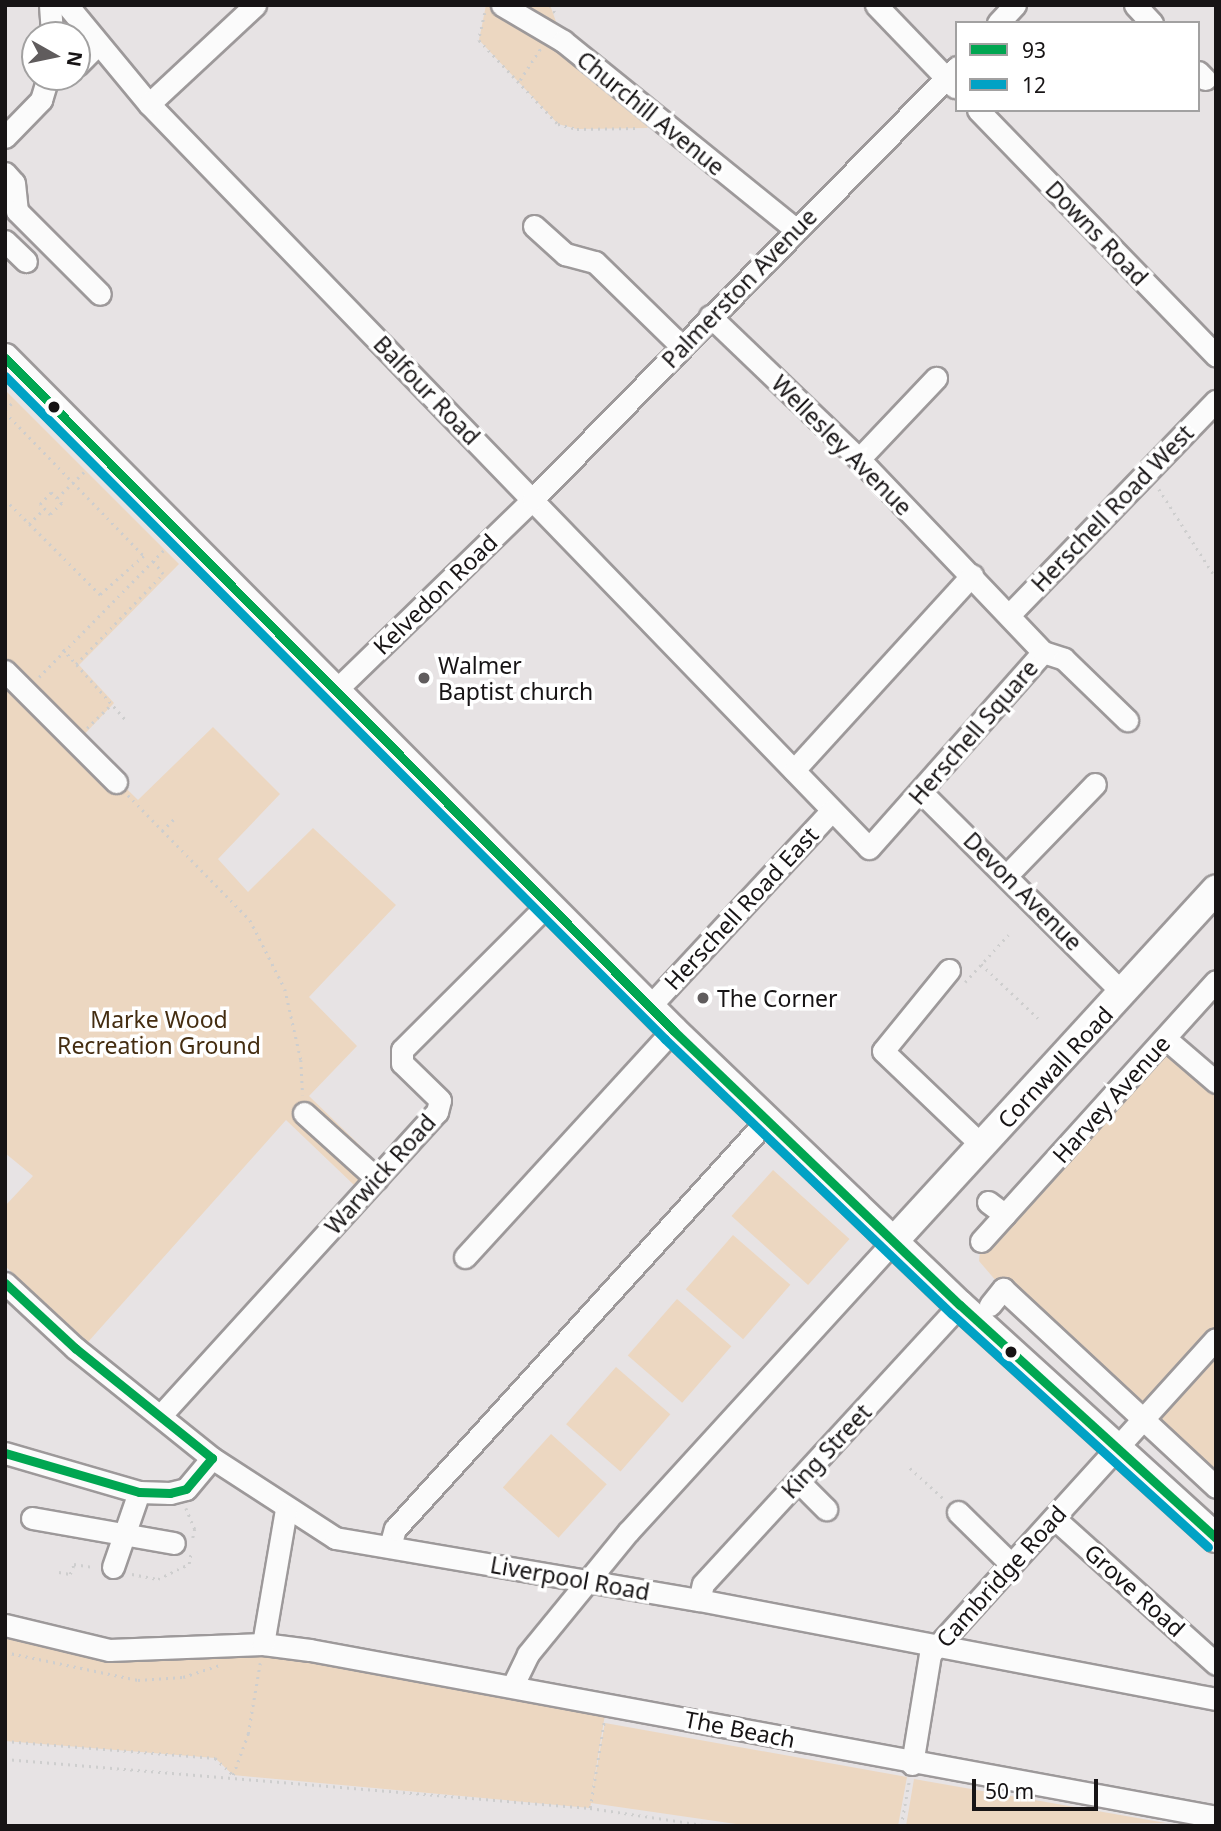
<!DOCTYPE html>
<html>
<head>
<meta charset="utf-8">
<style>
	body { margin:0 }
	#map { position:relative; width:1221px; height:1831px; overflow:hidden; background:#e7e3e4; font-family:"Noto Sans",sans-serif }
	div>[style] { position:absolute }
	.green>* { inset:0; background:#ecd7c1; transform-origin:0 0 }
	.path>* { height:2.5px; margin-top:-1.25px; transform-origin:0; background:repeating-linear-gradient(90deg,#cecece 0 2px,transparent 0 7px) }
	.roads { filter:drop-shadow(2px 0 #9d999a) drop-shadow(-2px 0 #9d999a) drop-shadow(0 2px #9d999a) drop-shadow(0 -2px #9d999a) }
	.minor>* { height:21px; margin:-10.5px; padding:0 10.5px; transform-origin:10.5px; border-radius:10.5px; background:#fbfbfb }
	.major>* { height:28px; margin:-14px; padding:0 14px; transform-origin:14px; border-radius:14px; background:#fbfbfb }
	.bus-1>* { height:9px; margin:-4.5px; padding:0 4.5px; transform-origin:4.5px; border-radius:4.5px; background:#00a651 }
	.bus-2>* { height:9px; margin:-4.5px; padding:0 4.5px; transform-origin:4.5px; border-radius:4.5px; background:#01a2c5 }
	.dots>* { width:19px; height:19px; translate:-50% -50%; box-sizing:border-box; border:4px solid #fff; border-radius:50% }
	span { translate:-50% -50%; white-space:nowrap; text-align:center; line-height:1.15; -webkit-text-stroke:7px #fff; paint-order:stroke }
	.street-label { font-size:23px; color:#171415 }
	.poi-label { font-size:23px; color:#171415 }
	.left { translate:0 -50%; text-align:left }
	.park-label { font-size:23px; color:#442d11 }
	.frame { position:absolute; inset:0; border:7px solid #171415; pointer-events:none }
	.legend { position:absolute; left:955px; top:21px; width:245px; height:91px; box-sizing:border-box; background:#fff; border:2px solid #a2a1a1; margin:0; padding:9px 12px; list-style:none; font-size:21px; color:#171415 }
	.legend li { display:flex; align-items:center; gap:14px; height:35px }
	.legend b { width:35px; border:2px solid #a2a1a1 }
	.north { position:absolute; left:21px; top:21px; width:70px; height:70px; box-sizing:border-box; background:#fff; border:2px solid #a2a1a1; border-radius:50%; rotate:99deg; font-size:19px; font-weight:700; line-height:28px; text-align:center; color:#171415 }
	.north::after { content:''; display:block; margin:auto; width:24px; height:32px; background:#605c5d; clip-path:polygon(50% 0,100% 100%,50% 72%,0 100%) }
	.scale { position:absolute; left:972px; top:1779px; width:126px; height:32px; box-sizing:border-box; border:4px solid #171415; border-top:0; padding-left:9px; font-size:21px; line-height:24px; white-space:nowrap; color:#171415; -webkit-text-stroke:5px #fff; paint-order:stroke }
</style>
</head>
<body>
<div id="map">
	<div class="green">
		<i style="clip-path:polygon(486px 5px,550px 5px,563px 41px,656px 120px,647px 128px,577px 129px,558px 124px,479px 40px)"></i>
		<i style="clip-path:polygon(5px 390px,179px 564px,79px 665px,114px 703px,78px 741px,138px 800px,213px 727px,280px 794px,218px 859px,248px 892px,313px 828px,396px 905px,309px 997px,357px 1046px,309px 1096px,376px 1161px,354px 1185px,286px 1120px,88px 1342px,5px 1266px,5px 1206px,33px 1176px,5px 1153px)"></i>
		<i style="clip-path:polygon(1166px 1039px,1216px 1082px,1216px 1487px,1003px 1289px,979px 1261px,981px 1241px)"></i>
		<i style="left:773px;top:1170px;width:103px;height:62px;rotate:42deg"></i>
		<i style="left:733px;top:1235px;width:76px;height:72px;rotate:41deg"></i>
		<i style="left:677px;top:1299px;width:72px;height:75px;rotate:41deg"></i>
		<i style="left:616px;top:1367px;width:72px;height:76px;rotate:41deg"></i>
		<i style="left:551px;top:1434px;width:75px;height:72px;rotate:42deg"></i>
		<i style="clip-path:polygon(5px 1625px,68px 1643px,247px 1647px,607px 1702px,591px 1799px,605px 1723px,907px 1777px,898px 1826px,750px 1826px,591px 1803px,590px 1808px,233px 1775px,215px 1758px,5px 1741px)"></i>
		<i style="clip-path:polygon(914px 1779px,1166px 1823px,906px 1826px)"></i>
	</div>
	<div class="path">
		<i style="left:550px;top:5px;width:11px;rotate:56deg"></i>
		<i style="left:485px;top:13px;width:28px;rotate:103deg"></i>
		<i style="left:479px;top:40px;width:115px;rotate:46.8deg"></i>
		<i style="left:558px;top:124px;width:20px;rotate:15deg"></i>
		<i style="left:577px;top:129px;width:61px;rotate:-0.9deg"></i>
		<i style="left:520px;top:80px;width:38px;rotate:-57deg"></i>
		<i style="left:5px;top:410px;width:13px;rotate:-45deg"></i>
		<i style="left:5px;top:412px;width:200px;rotate:46deg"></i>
		<i style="left:144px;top:556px;width:59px;rotate:138.4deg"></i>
		<i style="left:100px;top:595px;width:134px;rotate:-135deg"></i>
		<i style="left:1159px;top:489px;width:106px;rotate:57.4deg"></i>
		<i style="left:51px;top:492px;width:16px;rotate:45deg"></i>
		<i style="left:62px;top:503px;width:17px;rotate:135deg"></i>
		<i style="left:50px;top:515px;width:15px;rotate:-132deg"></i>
		<i style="left:40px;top:504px;width:16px;rotate:-47deg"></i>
		<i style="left:57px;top:498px;width:39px;rotate:-44deg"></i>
		<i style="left:29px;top:524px;width:21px;rotate:-45deg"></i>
		<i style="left:63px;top:649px;width:94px;rotate:48.5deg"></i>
		<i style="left:76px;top:664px;width:125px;rotate:-46deg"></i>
		<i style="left:163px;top:574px;width:16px;rotate:-128deg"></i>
		<i style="left:39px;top:677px;width:178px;rotate:-45.5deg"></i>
		<i style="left:87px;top:728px;width:32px;rotate:-44deg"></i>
		<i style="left:128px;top:795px;width:175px;rotate:45.7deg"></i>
		<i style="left:250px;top:920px;width:77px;rotate:63.1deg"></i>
		<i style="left:285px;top:989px;width:73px;rotate:77.3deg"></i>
		<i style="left:301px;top:1060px;width:35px;rotate:87deg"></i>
		<i style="left:162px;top:831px;width:17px;rotate:-45deg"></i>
		<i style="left:981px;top:964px;width:83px;rotate:43.5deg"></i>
		<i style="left:965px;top:982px;width:64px;rotate:-47.5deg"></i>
		<i style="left:910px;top:1468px;width:47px;rotate:42.4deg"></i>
		<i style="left:186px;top:1508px;width:23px;rotate:67deg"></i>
		<i style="left:195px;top:1529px;width:9px;rotate:103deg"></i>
		<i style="left:59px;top:1572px;width:11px;rotate:10deg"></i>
		<i style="left:70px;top:1574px;width:11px;rotate:-68deg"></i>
		<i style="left:74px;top:1564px;width:20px;rotate:9deg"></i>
		<i style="left:132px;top:1574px;width:26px;rotate:11deg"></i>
		<i style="left:158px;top:1579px;width:34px;rotate:-26deg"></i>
		<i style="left:189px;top:1564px;width:12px;rotate:-81deg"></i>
		<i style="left:5px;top:1652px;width:136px;rotate:11.9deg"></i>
		<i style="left:138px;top:1680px;width:45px;rotate:-3.8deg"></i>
		<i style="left:183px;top:1677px;width:39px;rotate:-18deg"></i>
		<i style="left:5px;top:1741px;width:211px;rotate:4.6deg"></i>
		<i style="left:215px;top:1758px;width:25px;rotate:43deg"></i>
		<i style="left:5px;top:1759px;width:587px;rotate:4.79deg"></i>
		<i style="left:590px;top:1808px;width:121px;rotate:8.5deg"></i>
		<i style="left:233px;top:1775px;width:44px;rotate:-69.9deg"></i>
		<i style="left:248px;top:1734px;width:72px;rotate:-80.4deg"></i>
		<i style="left:590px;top:1808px;width:87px;rotate:-80.8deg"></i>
		<i style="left:901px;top:1826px;width:46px;rotate:-79.9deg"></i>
	</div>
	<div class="roads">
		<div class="minor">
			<i style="left:50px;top:5px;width:30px;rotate:86deg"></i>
			<i style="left:67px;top:5px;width:129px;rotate:50.4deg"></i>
			<i style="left:149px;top:104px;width:1035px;rotate:45.94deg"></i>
			<i style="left:869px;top:848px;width:262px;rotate:-48.4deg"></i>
			<i style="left:502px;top:5px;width:71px;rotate:30.5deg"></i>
			<i style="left:563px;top:41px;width:299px;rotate:39deg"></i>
			<i style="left:876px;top:5px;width:114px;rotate:46.1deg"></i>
			<i style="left:1135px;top:5px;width:25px;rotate:47deg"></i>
			<i style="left:998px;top:23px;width:25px;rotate:-47deg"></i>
			<i style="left:77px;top:65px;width:30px;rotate:-45deg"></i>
			<i style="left:1198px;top:72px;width:10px;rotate:45deg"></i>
			<i style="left:149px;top:104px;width:145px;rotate:-43deg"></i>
			<i style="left:978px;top:110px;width:342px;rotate:45.9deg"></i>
			<i style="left:5px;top:137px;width:52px;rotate:-45.8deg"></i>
			<i style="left:41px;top:100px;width:24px;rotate:-73deg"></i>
			<i style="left:5px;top:173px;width:13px;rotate:48deg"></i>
			<i style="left:14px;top:183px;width:28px;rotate:84deg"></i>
			<i style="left:17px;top:211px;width:117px;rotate:45deg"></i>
			<i style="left:534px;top:226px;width:42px;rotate:42.1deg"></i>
			<i style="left:565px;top:254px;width:31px;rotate:15deg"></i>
			<i style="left:595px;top:262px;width:120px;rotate:44.3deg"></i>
			<i style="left:5px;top:241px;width:29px;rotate:44deg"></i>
			<i style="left:710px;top:316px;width:207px;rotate:43.8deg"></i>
			<i style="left:859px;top:459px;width:267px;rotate:46.4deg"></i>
			<i style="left:1043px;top:652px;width:22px;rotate:18deg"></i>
			<i style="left:1064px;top:659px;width:88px;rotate:44.1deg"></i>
			<i style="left:859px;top:459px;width:112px;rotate:-46.5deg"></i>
			<i style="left:1009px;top:615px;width:298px;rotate:-46deg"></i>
			<i style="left:5px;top:671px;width:157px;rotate:45deg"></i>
			<i style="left:337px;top:689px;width:273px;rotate:-44.1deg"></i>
			<i style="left:533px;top:499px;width:605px;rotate:-45.54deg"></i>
			<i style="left:794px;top:770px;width:264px;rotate:-47.6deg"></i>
			<i style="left:921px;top:792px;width:285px;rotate:44.9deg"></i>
			<i style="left:1008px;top:874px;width:125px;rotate:-46deg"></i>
			<i style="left:949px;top:970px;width:104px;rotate:129.2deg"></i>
			<i style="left:883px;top:1051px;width:124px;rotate:43.7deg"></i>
			<i style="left:973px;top:1137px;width:14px;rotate:21deg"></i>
			<i style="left:651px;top:1005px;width:265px;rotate:-47.1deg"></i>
			<i style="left:1166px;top:1039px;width:66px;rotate:40.7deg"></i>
			<i style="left:304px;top:1113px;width:98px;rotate:42.1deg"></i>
			<i style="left:988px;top:1202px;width:21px;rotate:37deg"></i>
			<i style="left:981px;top:1241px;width:350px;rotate:-47.9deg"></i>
			<i style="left:465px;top:1257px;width:308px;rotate:-47.5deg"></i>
			<i style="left:5px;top:1283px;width:96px;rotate:42.9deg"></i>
			<i style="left:75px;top:1348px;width:176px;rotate:38.8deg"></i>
			<i style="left:212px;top:1458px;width:147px;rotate:33deg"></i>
			<i style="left:335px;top:1538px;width:369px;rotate:9.7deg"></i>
			<i style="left:699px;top:1600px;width:526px;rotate:10.84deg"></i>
			<i style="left:990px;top:1305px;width:21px;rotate:-51deg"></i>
			<i style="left:1003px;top:1289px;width:291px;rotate:42.9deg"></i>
			<i style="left:161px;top:1415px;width:410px;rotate:-47.7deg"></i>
			<i style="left:437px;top:1112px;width:12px;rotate:-76deg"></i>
			<i style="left:440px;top:1100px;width:53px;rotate:-135.8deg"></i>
			<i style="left:402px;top:1063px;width:13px;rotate:-90deg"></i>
			<i style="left:402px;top:1050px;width:208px;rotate:-45deg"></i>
			<i style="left:5px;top:1453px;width:140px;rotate:16.2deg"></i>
			<i style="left:139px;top:1492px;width:31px;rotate:2deg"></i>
			<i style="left:170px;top:1493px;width:16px;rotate:-14deg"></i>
			<i style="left:186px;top:1489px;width:40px;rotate:-50deg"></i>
			<i style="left:798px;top:1481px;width:40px;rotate:45deg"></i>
			<i style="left:958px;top:1512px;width:74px;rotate:44.5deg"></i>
			<i style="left:32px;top:1518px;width:144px;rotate:10deg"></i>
			<i style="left:1054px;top:1518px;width:218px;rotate:42deg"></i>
			<i style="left:390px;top:1546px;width:18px;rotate:-74deg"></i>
			<i style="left:395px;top:1529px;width:553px;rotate:-47.71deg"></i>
			<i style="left:113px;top:1567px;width:79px;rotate:-70.9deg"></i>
			<i style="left:699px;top:1600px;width:16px;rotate:-76deg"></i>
			<i style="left:703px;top:1584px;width:379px;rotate:-47.4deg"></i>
			<i style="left:5px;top:1625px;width:107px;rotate:13.5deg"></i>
			<i style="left:109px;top:1650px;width:154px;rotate:-2.2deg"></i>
			<i style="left:263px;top:1644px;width:47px;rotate:7.3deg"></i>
			<i style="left:310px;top:1650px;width:921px;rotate:10.44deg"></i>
			<i style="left:263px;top:1644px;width:136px;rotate:-80.3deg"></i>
			<i style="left:513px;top:1685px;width:34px;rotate:-64deg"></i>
			<i style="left:528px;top:1654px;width:158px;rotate:-50.7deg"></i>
			<i style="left:628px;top:1532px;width:393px;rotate:-47.6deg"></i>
			<i style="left:912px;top:1764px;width:111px;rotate:-80.7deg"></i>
			<i style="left:930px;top:1654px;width:425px;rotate:-47.8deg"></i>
		</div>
		<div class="major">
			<i style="left:5px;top:358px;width:948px;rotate:45.17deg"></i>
			<i style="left:673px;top:1030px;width:397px;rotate:43.8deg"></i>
			<i style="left:960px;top:1305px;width:346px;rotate:42.3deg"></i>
			<i style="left:893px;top:1242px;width:478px;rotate:-47.5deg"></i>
		</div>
	</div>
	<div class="bus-1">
		<i style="left:5px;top:358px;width:948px;rotate:45.17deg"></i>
		<i style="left:673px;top:1030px;width:397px;rotate:43.8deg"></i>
		<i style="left:960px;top:1305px;width:346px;rotate:42.3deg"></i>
		<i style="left:5px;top:1283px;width:96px;rotate:42.9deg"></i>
		<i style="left:75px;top:1348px;width:176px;rotate:38.8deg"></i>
		<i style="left:212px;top:1458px;width:40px;rotate:130deg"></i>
		<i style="left:186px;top:1489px;width:16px;rotate:166deg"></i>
		<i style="left:170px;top:1493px;width:31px;rotate:-178deg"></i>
		<i style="left:139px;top:1492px;width:140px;rotate:-163.8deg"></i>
	</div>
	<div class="bus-2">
		<i style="left:5px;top:376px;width:936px;rotate:45.13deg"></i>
		<i style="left:665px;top:1039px;width:397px;rotate:43.8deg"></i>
		<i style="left:952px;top:1314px;width:346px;rotate:42.3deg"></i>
	</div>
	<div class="dots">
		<i style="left:54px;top:407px;background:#171415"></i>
		<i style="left:424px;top:678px;background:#605c5d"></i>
		<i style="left:703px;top:998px;background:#605c5d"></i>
		<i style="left:1011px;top:1352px;background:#171415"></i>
	</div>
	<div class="street-label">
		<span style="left:651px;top:113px;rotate:39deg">Churchill Avenue</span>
		<span style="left:1097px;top:233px;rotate:46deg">Downs Road</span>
		<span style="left:739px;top:288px;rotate:-46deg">Palmerston Avenue</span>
		<span style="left:427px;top:390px;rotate:46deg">Balfour Road</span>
		<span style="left:842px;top:445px;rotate:45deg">Wellesley Avenue</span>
		<span style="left:1112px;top:508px;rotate:-46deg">Herschell Road West</span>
		<span style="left:435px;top:594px;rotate:-44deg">Kelvedon Road</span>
		<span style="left:973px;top:732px;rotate:-49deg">Herschell Square</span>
		<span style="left:1023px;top:891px;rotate:45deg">Devon Avenue</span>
		<span style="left:741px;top:908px;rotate:-47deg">Herschell Road East</span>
		<span style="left:1055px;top:1067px;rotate:-47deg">Cornwall Road</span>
		<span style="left:1111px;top:1099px;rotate:-48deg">Harvey Avenue</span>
		<span style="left:380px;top:1174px;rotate:-48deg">Warwick Road</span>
		<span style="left:826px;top:1451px;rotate:-47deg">King Street</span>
		<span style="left:1001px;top:1576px;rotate:-48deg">Cambridge Road</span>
		<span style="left:570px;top:1578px;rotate:10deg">Liverpool Road</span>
		<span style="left:1135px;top:1590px;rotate:42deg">Grove Road</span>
		<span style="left:740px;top:1729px;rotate:11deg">The Beach</span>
	</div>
	<div class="poi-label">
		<span class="left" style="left:438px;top:678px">Walmer<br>Baptist church</span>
		<span class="left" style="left:717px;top:998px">The Corner</span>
	</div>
	<div class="park-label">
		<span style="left:159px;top:1032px">Marke Wood<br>Recreation Ground</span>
	</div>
	<div class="frame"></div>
	<ul class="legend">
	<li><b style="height:9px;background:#00a651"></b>93</li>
	<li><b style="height:9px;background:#01a2c5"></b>12</li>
	</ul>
	<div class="north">N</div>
	<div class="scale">50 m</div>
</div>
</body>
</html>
